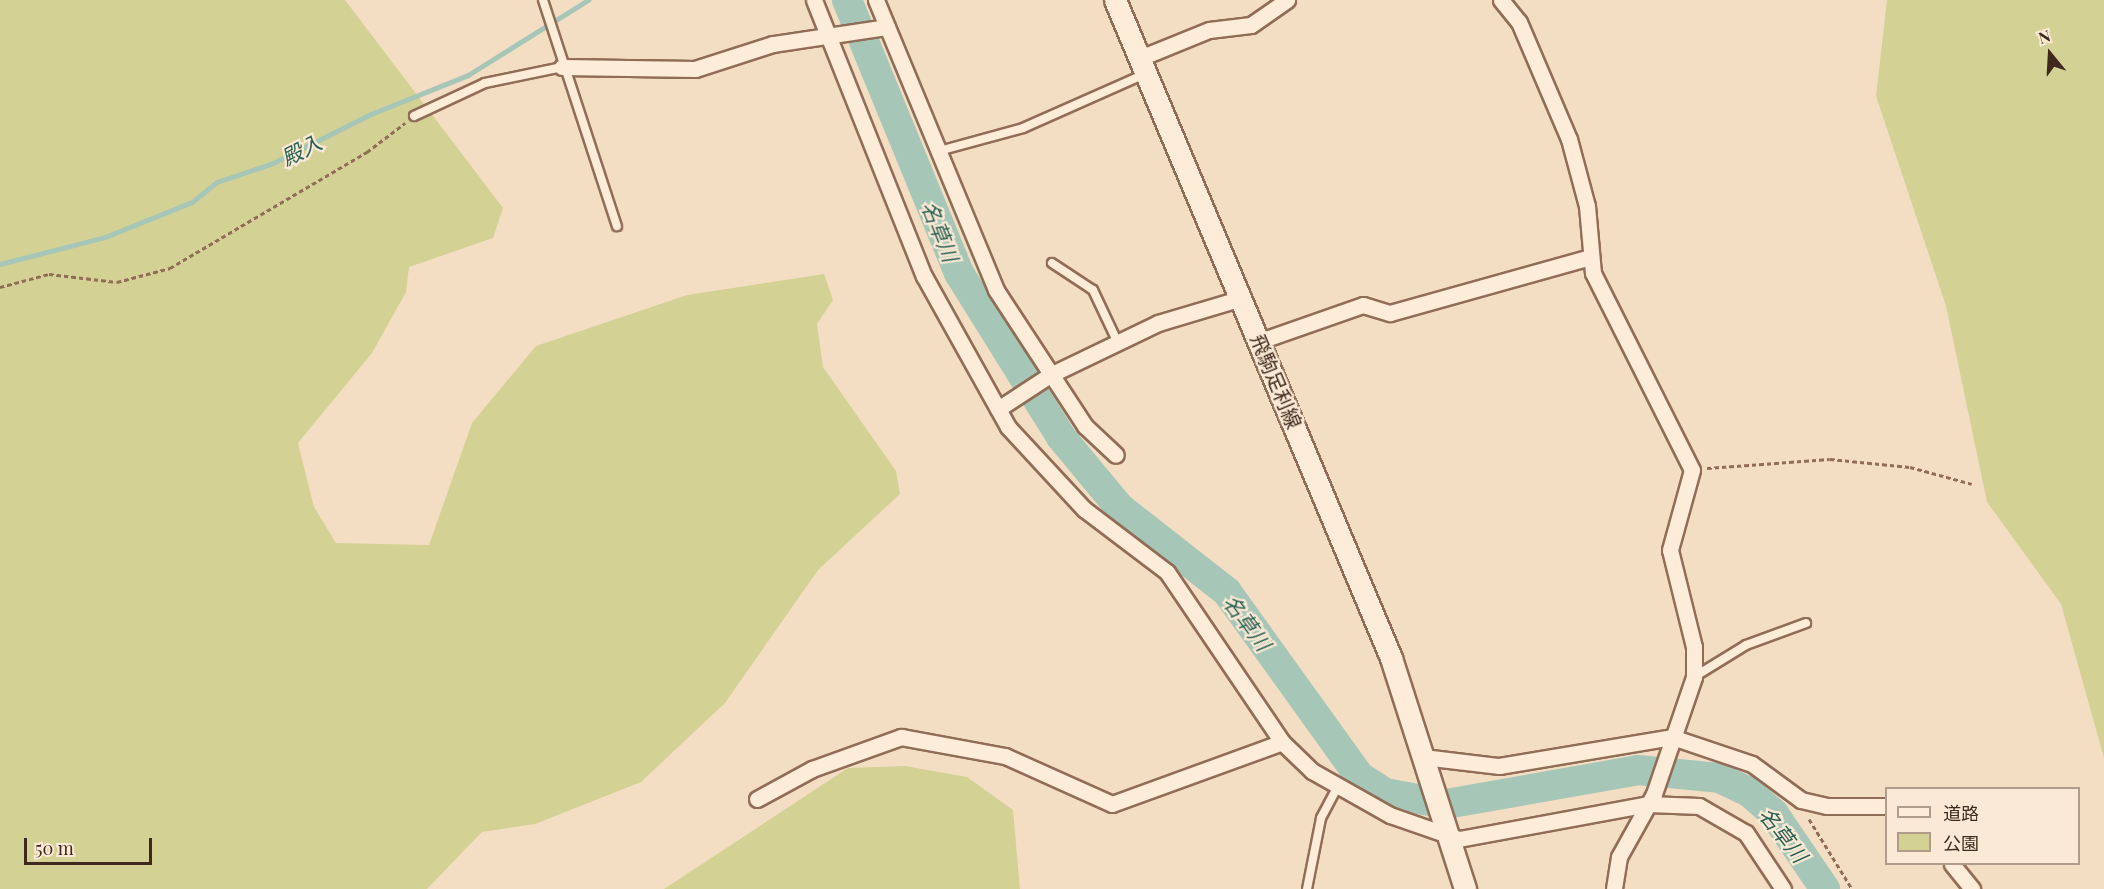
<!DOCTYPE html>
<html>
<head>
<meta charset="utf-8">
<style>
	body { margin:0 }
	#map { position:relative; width:2104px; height:889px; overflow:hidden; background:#f4dec3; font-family:"Playfair Display","Noto Sans JP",serif }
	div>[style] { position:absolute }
	.green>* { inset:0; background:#d4d195 }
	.stream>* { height:5px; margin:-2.5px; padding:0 2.5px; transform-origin:2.5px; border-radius:2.5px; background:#a6c6b7 }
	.river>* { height:30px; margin:-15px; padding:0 15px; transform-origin:15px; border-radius:15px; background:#a6c6b7 }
	.path>* { height:3px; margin-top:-1.5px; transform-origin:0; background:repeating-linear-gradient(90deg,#916d57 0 4.5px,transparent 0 7.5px) }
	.roads { filter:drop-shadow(2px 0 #916d57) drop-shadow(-2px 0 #916d57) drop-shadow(0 2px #916d57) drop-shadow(0 -2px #916d57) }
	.lane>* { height:8px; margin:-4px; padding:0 4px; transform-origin:4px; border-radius:4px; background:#fdecd8 }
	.street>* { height:15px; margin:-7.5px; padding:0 7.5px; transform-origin:7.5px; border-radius:7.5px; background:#fdecd8 }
	.secondary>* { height:21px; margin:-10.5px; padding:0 10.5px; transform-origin:10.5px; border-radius:10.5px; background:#fdecd8 }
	span { translate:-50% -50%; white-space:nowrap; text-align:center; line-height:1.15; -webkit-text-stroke:4.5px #fae9d4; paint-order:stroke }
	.street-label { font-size:20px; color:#3f281d }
	.water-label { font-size:21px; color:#2a6155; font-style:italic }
	.legend { position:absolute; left:1885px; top:787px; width:195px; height:78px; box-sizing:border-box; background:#fae9d4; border:2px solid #af9c8b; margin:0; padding:8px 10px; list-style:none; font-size:18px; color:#3f281d }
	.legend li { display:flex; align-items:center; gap:12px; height:30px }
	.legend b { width:30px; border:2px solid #af9c8b }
	.north { position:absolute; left:2020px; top:24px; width:60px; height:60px; -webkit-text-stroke:4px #fae9d4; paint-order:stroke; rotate:342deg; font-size:16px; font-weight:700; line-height:24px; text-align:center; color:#3f281d }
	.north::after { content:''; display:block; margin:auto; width:21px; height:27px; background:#3f281d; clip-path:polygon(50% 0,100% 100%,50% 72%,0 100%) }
	.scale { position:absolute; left:24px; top:838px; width:128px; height:27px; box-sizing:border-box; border:3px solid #3f281d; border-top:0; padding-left:8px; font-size:18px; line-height:21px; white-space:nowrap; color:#3f281d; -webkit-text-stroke:4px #fae9d4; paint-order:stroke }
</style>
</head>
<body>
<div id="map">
	<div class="green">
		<i style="clip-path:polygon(0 0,345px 0,503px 208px,493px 238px,409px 267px,406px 292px,372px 353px,298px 443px,314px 507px,336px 543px,429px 545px,472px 423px,536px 346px,687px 295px,824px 274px,833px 300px,817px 324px,823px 367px,896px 471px,900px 494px,818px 570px,725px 703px,641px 782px,535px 824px,482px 832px,427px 889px,0 889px)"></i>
		<i style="clip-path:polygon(1887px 0,2104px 0,2104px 758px,2061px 604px,1987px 502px,1946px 306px,1876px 96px)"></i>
		<i style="clip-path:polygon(905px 766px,967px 777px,1013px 810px,1020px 889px,664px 889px,848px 768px)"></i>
	</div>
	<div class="stream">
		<i style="left:0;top:264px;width:108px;rotate:-14.4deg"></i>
		<i style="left:105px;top:237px;width:94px;rotate:-21.9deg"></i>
		<i style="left:192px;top:202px;width:32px;rotate:-39deg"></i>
		<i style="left:217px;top:182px;width:59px;rotate:-18.7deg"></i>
		<i style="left:273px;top:163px;width:110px;rotate:-26.6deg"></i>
		<i style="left:371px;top:114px;width:105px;rotate:-21.9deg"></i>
		<i style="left:468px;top:75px;width:142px;rotate:-32deg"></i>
	</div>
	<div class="river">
		<i style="left:847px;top:0;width:295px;rotate:67.7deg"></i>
		<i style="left:959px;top:273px;width:193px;rotate:58.1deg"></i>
		<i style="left:1061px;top:437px;width:92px;rotate:50.3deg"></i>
		<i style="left:1120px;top:508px;width:136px;rotate:38.1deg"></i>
		<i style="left:1227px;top:592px;width:226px;rotate:54.3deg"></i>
		<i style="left:1359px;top:776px;width:31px;rotate:33deg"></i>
		<i style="left:1385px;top:793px;width:62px;rotate:10.2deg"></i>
		<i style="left:1446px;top:804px;width:195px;rotate:-10deg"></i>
		<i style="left:1638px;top:770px;width:81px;rotate:5.6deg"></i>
		<i style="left:1719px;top:778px;width:33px;rotate:25deg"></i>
		<i style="left:1749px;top:792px;width:33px;rotate:41deg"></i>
		<i style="left:1774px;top:814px;width:91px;rotate:55.8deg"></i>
	</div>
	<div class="path">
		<i style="left:0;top:287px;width:51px;rotate:-14.9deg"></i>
		<i style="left:49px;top:274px;width:68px;rotate:6.7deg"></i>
		<i style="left:117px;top:282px;width:55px;rotate:-14.8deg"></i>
		<i style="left:170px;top:268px;width:229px;rotate:-30.5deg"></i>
		<i style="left:367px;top:152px;width:48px;rotate:-37.3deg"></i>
		<i style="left:1707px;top:468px;width:123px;rotate:-4.2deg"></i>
		<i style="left:1830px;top:459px;width:80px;rotate:5.7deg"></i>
		<i style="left:1910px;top:467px;width:64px;rotate:15.3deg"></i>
		<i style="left:1809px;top:819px;width:82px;rotate:58.4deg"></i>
	</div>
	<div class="roads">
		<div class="lane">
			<i style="left:543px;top:0;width:238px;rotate:71.9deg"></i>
			<i style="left:414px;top:116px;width:78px;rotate:-24.9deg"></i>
			<i style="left:485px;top:83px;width:79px;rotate:-11.7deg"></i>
			<i style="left:939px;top:151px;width:87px;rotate:-15.3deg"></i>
			<i style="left:1023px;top:128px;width:133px;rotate:-23.9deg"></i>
			<i style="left:1052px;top:263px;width:49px;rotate:33.4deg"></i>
			<i style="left:1093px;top:290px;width:59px;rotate:64.7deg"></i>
			<i style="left:1694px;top:677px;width:61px;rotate:-31.6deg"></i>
			<i style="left:1746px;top:645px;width:64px;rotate:-20.1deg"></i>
			<i style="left:1307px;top:889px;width:72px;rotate:-78.8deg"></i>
			<i style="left:1321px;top:818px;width:34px;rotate:-62deg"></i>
		</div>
		<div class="street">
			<i style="left:814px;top:0;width:297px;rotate:68.3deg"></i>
			<i style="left:924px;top:276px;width:173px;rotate:60.9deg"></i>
			<i style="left:1008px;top:427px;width:112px;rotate:47.2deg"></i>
			<i style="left:1084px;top:509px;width:104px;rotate:37.2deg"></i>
			<i style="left:1167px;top:572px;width:205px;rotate:55.9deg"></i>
			<i style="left:1282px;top:742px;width:42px;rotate:44deg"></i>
			<i style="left:1312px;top:771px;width:90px;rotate:29.4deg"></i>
			<i style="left:1390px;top:815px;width:73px;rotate:19.2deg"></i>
			<i style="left:1459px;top:839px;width:192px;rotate:-10.5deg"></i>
			<i style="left:1648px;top:804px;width:51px;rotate:2.2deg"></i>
			<i style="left:1699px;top:806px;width:54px;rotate:29.9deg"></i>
			<i style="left:1746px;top:833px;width:67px;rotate:56.5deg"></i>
			<i style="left:876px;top:0;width:314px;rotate:67.5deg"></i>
			<i style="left:996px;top:290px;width:163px;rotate:56.8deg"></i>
			<i style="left:1085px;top:426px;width:42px;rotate:43.1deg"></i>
			<i style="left:1501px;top:0;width:28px;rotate:51deg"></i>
			<i style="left:1519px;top:22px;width:127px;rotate:66.9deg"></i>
			<i style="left:1569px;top:139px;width:69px;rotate:75deg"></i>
			<i style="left:1587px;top:206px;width:67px;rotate:84.9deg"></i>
			<i style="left:1593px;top:273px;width:220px;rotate:63.3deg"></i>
			<i style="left:1692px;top:470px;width:83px;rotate:105.4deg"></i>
			<i style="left:1670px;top:550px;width:100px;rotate:76.1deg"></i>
			<i style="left:1694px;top:647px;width:30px;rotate:90deg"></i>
			<i style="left:1694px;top:677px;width:124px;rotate:108.9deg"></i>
			<i style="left:1654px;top:794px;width:72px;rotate:119.1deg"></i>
			<i style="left:1619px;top:857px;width:32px;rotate:99deg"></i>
			<i style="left:1140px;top:58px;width:74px;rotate:-22.1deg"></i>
			<i style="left:1209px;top:30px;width:42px;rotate:-6.8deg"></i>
			<i style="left:1251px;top:25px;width:44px;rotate:-34.8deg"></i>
			<i style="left:562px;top:67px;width:133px;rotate:0.9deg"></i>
			<i style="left:695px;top:69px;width:82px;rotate:-17.8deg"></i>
			<i style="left:773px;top:44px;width:115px;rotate:-8.5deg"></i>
			<i style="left:1260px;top:341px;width:109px;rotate:-19.3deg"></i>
			<i style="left:1363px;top:305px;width:28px;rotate:17deg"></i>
			<i style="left:1390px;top:313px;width:208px;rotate:-15.6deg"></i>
			<i style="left:998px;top:409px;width:62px;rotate:-33.2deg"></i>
			<i style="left:1050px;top:375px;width:120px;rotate:-25.7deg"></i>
			<i style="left:1158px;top:323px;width:88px;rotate:-16.6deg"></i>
			<i style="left:1423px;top:757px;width:77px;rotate:6.8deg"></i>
			<i style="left:1499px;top:766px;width:175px;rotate:-9.5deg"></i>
			<i style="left:1672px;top:737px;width:84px;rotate:18.6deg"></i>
			<i style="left:1752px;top:764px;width:61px;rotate:36.3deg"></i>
			<i style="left:1801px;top:800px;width:27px;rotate:13deg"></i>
			<i style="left:1827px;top:806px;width:59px"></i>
			<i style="left:757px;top:799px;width:63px;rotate:-28.6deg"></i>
			<i style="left:812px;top:769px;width:95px;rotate:-19.8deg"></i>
			<i style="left:901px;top:737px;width:106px;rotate:10.4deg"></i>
			<i style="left:1005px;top:756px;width:117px;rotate:24.2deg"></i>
			<i style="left:1112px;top:804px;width:181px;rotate:-20deg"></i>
			<i style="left:1952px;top:864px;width:32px;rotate:51deg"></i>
		</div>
		<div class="secondary">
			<i style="left:1115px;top:0;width:714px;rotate:67.24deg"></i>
			<i style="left:1391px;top:658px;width:243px;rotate:72.2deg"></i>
		</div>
	</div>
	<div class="street-label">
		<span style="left:1277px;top:381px;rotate:67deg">飛駒足利線</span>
	</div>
	<div class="water-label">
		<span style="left:301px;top:149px;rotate:-27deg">殿入</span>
		<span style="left:941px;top:231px;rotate:68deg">名草川</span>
		<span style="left:1248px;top:622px;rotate:53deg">名草川</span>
		<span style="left:1784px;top:834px;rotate:52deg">名草川</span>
	</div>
	<ul class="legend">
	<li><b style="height:8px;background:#fdecd8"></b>道路</li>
	<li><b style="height:16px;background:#d4d195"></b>公園</li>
	</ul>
	<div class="north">N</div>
	<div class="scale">50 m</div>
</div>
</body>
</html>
